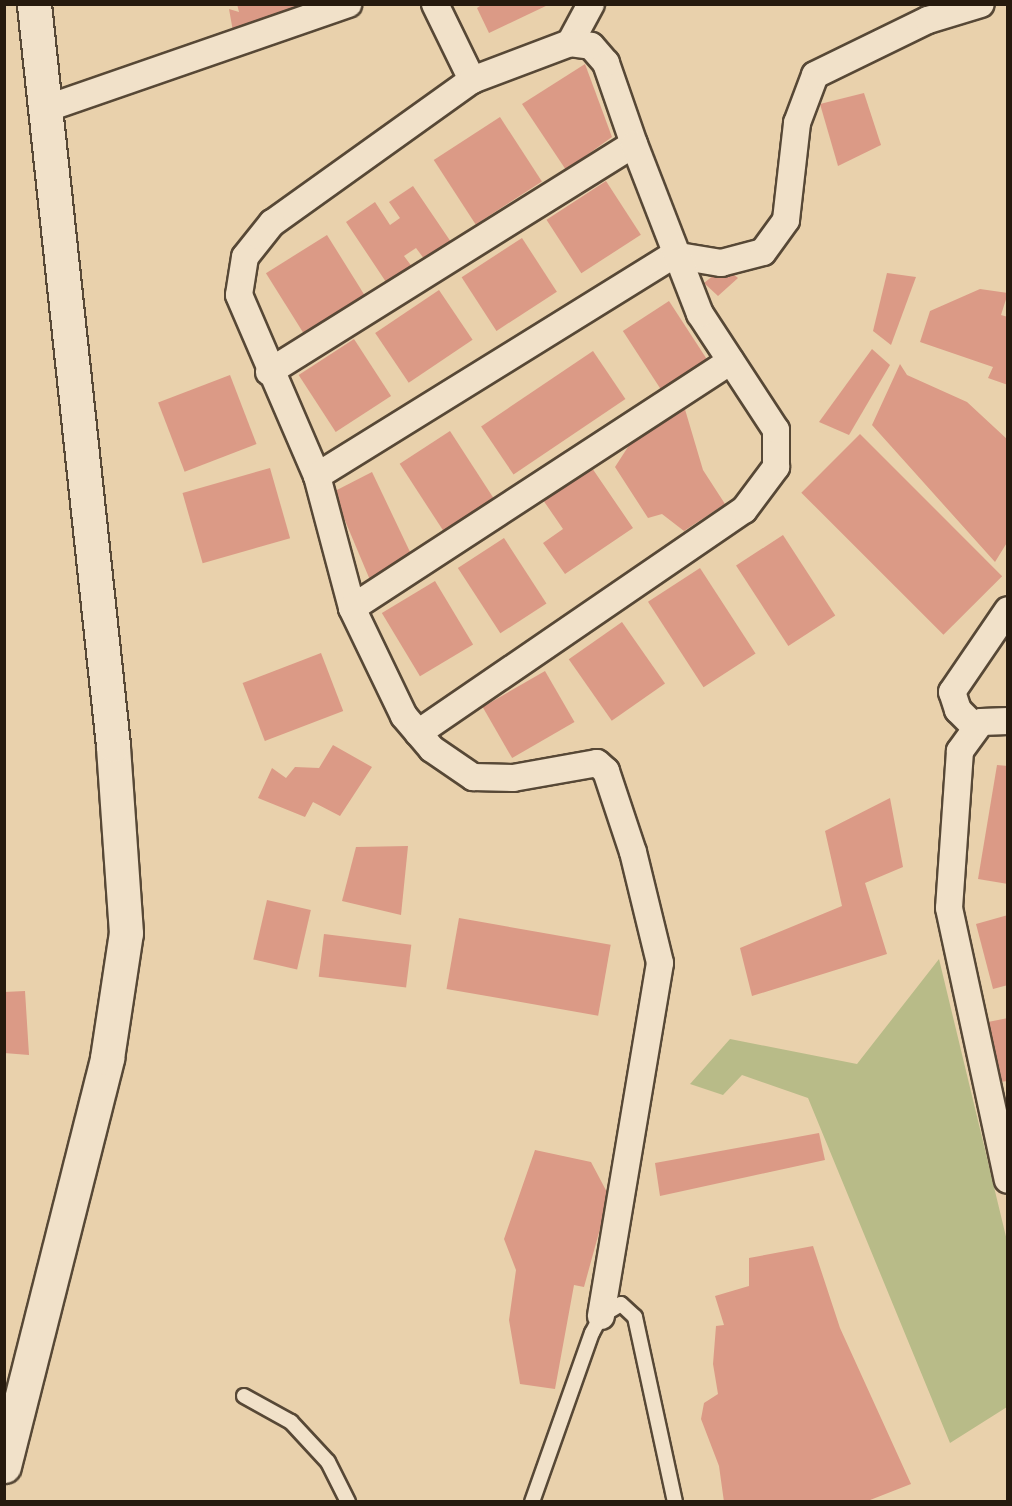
<!DOCTYPE html>
<html>
<head>
<meta charset="utf-8">
<style>
	body { margin:0 }
	#map { position:relative; width:1012px; height:1506px; overflow:hidden; background:#e9d1ac; font-family:Vollkorn,serif }
	div>[style] { position:absolute }
	.green>* { inset:0; background:#b8bb88 }
	.building>* { inset:0; background:#db9a86; transform-origin:0 0 }
	.roads { filter:drop-shadow(2px 0 #574836) drop-shadow(-2px 0 #574836) drop-shadow(0 2px #574836) drop-shadow(0 -2px #574836) }
	.service>* { height:14px; margin:-7px; padding:0 7px; transform-origin:7px; border-radius:7px; background:#f1e1c9 }
	.minor>* { height:26px; margin:-13px; padding:0 13px; transform-origin:13px; border-radius:13px; background:#f1e1c9 }
	.secondary>* { height:33px; margin:-16.5px; padding:0 16.5px; transform-origin:16.5px; border-radius:16.5px; background:#f1e1c9 }
	span { translate:-50% -50%; white-space:nowrap; text-align:center; line-height:1.15; -webkit-text-stroke:6px #f1e1c9; paint-order:stroke }
	.frame { position:absolute; inset:0; border:6px solid #261a0e; pointer-events:none }
</style>
</head>
<body>
<div id="map">
	<div class="green">
		<i style="clip-path:polygon(939px 959px,1008px 1245px,1007px 1407px,950px 1443px,808px 1098px,742px 1075px,723px 1095px,690px 1084px,730px 1039px,857px 1064px)"></i>
	</div>
	<div class="building">
		<i style="clip-path:polygon(237px 4px,299px 4px,303px 14px,234px 37px,229px 9px,239px 12px)"></i>
		<i style="clip-path:polygon(483px 4px,550px 4px,489px 33px,477px 8px)"></i>
		<i style="clip-path:polygon(585px 64px,612px 137px,566px 170px,522px 104px)"></i>
		<i style="clip-path:polygon(864px 93px,881px 145px,838px 166px,820px 104px)"></i>
		<i style="left:500px;top:117px;width:77px;height:79px;rotate:57deg"></i>
		<i style="left:606px;top:181px;width:64px;height:71px;rotate:57deg"></i>
		<i style="clip-path:polygon(413px 186px,451px 242px,425px 260px,416px 248px,404px 256px,413px 268px,388px 285px,346px 222px,375px 202px,390px 225px,400px 218px,389px 202px)"></i>
		<i style="left:327px;top:235px;width:71px;height:72px;rotate:58deg"></i>
		<i style="left:522px;top:238px;width:64px;height:72px;rotate:57deg"></i>
		<i style="clip-path:polygon(724px 267px,738px 278px,718px 296px,704px 283px)"></i>
		<i style="clip-path:polygon(887px 273px,916px 277px,891px 345px,873px 331px)"></i>
		<i style="clip-path:polygon(980px 289px,1008px 293px,1001px 315px,1008px 317px,1008px 385px,988px 378px,993px 367px,920px 342px,930px 311px)"></i>
		<i style="left:439px;top:290px;width:60px;height:77px;rotate:56deg"></i>
		<i style="left:669px;top:301px;width:77px;height:55px;rotate:57deg"></i>
		<i style="left:354px;top:339px;width:68px;height:66px;rotate:57deg"></i>
		<i style="clip-path:polygon(872px 349px,890px 365px,849px 435px,819px 422px)"></i>
		<i style="left:593px;top:351px;width:58px;height:135px;rotate:56deg"></i>
		<i style="clip-path:polygon(900px 364px,907px 375px,967px 402px,1008px 440px,1008px 541px,995px 562px,872px 425px)"></i>
		<i style="left:230px;top:375px;width:74px;height:77px;rotate:69deg"></i>
		<i style="clip-path:polygon(684px 406px,703px 470px,725px 504px,684px 531px,662px 514px,648px 518px,615px 467px,635px 436px)"></i>
		<i style="left:450px;top:431px;width:81px;height:60px;rotate:57deg"></i>
		<i style="left:860px;top:434px;width:201px;height:83px;rotate:45deg"></i>
		<i style="left:270px;top:468px;width:73px;height:91px;rotate:74deg"></i>
		<i style="clip-path:polygon(592px 468px,633px 528px,565px 574px,543px 543px,563px 529px,543px 500px)"></i>
		<i style="clip-path:polygon(372px 472px,411px 554px,370px 580px,333px 492px)"></i>
		<i style="left:783px;top:535px;width:96px;height:56px;rotate:57deg"></i>
		<i style="left:504px;top:538px;width:78px;height:55px;rotate:57deg"></i>
		<i style="left:700px;top:568px;width:102px;height:62px;rotate:57deg"></i>
		<i style="left:435px;top:581px;width:74px;height:62px;rotate:59deg"></i>
		<i style="left:622px;top:622px;width:75px;height:65px;rotate:55deg"></i>
		<i style="left:321px;top:653px;width:62px;height:84px;rotate:69deg"></i>
		<i style="left:545px;top:671px;width:59px;height:72px;rotate:60deg"></i>
		<i style="clip-path:polygon(333px 745px,372px 767px,340px 816px,313px 802px,305px 817px,258px 798px,272px 768px,286px 778px,295px 767px,319px 768px)"></i>
		<i style="clip-path:polygon(997px 765px,1008px 766px,1008px 884px,978px 879px)"></i>
		<i style="clip-path:polygon(890px 798px,903px 867px,865px 883px,887px 954px,752px 996px,740px 948px,842px 906px,825px 831px)"></i>
		<i style="clip-path:polygon(408px 846px,401px 915px,342px 901px,356px 847px)"></i>
		<i style="left:267px;top:900px;width:45px;height:61px;rotate:13deg"></i>
		<i style="clip-path:polygon(1008px 915px,1008px 985px,993px 989px,976px 924px)"></i>
		<i style="left:459px;top:918px;width:154px;height:72px;rotate:10deg"></i>
		<i style="left:324px;top:934px;width:88px;height:43px;rotate:7deg"></i>
		<i style="clip-path:polygon(25px 991px,29px 1055px,4px 1053px,4px 992px)"></i>
		<i style="clip-path:polygon(1008px 1018px,1008px 1081px,999px 1082px,988px 1022px)"></i>
		<i style="clip-path:polygon(819px 1133px,825px 1160px,660px 1196px,655px 1163px)"></i>
		<i style="clip-path:polygon(535px 1150px,591px 1162px,609px 1196px,584px 1287px,574px 1285px,555px 1389px,520px 1384px,509px 1320px,516px 1270px,504px 1239px)"></i>
		<i style="clip-path:polygon(813px 1246px,840px 1328px,911px 1484px,865px 1502px,724px 1502px,719px 1466px,701px 1419px,704px 1403px,718px 1394px,713px 1364px,716px 1326px,724px 1325px,715px 1296px,749px 1286px,749px 1258px)"></i>
	</div>
	<div class="roads">
		<div class="service">
			<i style="left:244px;top:1396px;width:54px;rotate:29deg"></i>
			<i style="left:291px;top:1422px;width:54px;rotate:47.2deg"></i>
			<i style="left:328px;top:1462px;width:45px;rotate:63.4deg"></i>
			<i style="left:532px;top:1502px;width:179px;rotate:-70.5deg"></i>
			<i style="left:592px;top:1333px;width:19px;rotate:-62deg"></i>
			<i style="left:601px;top:1316px;width:23px;rotate:-31deg"></i>
			<i style="left:621px;top:1304px;width:19px;rotate:43deg"></i>
			<i style="left:635px;top:1317px;width:189px;rotate:77.8deg"></i>
		</div>
		<div class="minor">
			<i style="left:435px;top:4px;width:85px;rotate:64deg"></i>
			<i style="left:472px;top:80px;width:246px;rotate:144.4deg"></i>
			<i style="left:272px;top:223px;width:43px;rotate:128.5deg"></i>
			<i style="left:245px;top:257px;width:38px;rotate:99deg"></i>
			<i style="left:239px;top:295px;width:197px;rotate:66.7deg"></i>
			<i style="left:317px;top:476px;width:137px;rotate:75.1deg"></i>
			<i style="left:352px;top:608px;width:120px;rotate:64.3deg"></i>
			<i style="left:404px;top:716px;width:43px;rotate:49.7deg"></i>
			<i style="left:432px;top:749px;width:50px;rotate:34.3deg"></i>
			<i style="left:473px;top:777px;width:40px;rotate:1.4deg"></i>
			<i style="left:513px;top:778px;width:85px;rotate:-10.1deg"></i>
			<i style="left:597px;top:763px;width:12px;rotate:42deg"></i>
			<i style="left:606px;top:771px;width:85px;rotate:71.6deg"></i>
			<i style="left:633px;top:852px;width:114px;rotate:76.3deg"></i>
			<i style="left:660px;top:963px;width:358px;rotate:99.5deg"></i>
			<i style="left:570px;top:43px;width:44px;rotate:-61.7deg"></i>
			<i style="left:45px;top:109px;width:321px;rotate:-19.1deg"></i>
			<i style="left:269px;top:372px;width:430px;rotate:-32deg"></i>
			<i style="left:634px;top:144px;width:86px;rotate:-109.1deg"></i>
			<i style="left:606px;top:63px;width:23px;rotate:-131deg"></i>
			<i style="left:591px;top:46px;width:21px;rotate:-172deg"></i>
			<i style="left:570px;top:43px;width:105px;rotate:159.3deg"></i>
			<i style="left:317px;top:476px;width:419px;rotate:-31.8deg"></i>
			<i style="left:673px;top:255px;width:49px;rotate:9.5deg"></i>
			<i style="left:721px;top:263px;width:43px;rotate:-14.7deg"></i>
			<i style="left:763px;top:252px;width:39px;rotate:-54deg"></i>
			<i style="left:786px;top:220px;width:98px;rotate:-83.5deg"></i>
			<i style="left:797px;top:123px;width:51px;rotate:-69.4deg"></i>
			<i style="left:815px;top:75px;width:126px;rotate:-26deg"></i>
			<i style="left:928px;top:20px;width:55px;rotate:-16.8deg"></i>
			<i style="left:352px;top:608px;width:452px;rotate:-33.1deg"></i>
			<i style="left:1008px;top:721px;width:27px;rotate:178deg"></i>
			<i style="left:981px;top:722px;width:36px;rotate:126deg"></i>
			<i style="left:960px;top:751px;width:157px;rotate:94deg"></i>
			<i style="left:949px;top:908px;width:278px;rotate:77.8deg"></i>
			<i style="left:975px;top:727px;width:24px;rotate:-135deg"></i>
			<i style="left:958px;top:710px;width:19px;rotate:-108deg"></i>
			<i style="left:952px;top:692px;width:99px;rotate:-55.7deg"></i>
			<i style="left:418px;top:733px;width:395px;rotate:-34.4deg"></i>
			<i style="left:744px;top:510px;width:54px;rotate:-53.3deg"></i>
			<i style="left:776px;top:467px;width:37px;rotate:-90deg"></i>
			<i style="left:776px;top:430px;width:139px;rotate:-123.2deg"></i>
			<i style="left:700px;top:314px;width:182px;rotate:-111.2deg"></i>
		</div>
		<div class="secondary">
			<i style="left:4px;top:1466px;width:421px;rotate:-75.8deg"></i>
			<i style="left:107px;top:1058px;width:126px;rotate:-81.4deg"></i>
			<i style="left:126px;top:933px;width:188px;rotate:-94deg"></i>
			<i style="left:113px;top:745px;width:745px;rotate:-96.09deg"></i>
		</div>
	</div>
	<div class="frame"></div>
</div>
</body>
</html>
